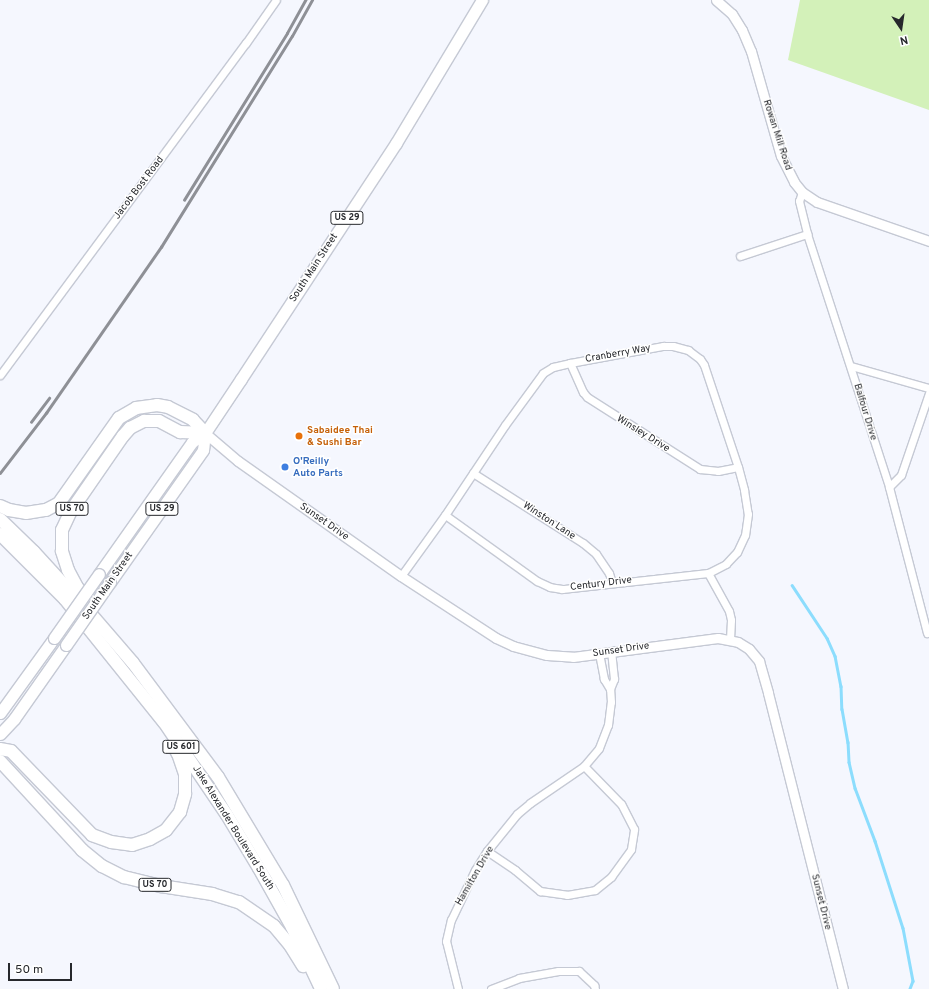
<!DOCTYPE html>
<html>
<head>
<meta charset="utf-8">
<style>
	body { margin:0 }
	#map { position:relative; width:929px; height:989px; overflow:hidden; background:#f5f7fe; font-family:Overpass,sans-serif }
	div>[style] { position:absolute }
	.green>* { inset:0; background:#d3f1b9 }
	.stream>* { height:2.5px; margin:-1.25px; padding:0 1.25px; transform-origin:1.25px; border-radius:1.25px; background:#8cddfd }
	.roads { filter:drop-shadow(1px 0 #c5c9d4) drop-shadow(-1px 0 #c5c9d4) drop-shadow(0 1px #c5c9d4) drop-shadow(0 -1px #c5c9d4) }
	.minor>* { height:7px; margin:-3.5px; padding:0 3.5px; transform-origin:3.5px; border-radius:3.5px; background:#fff }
	.tertiary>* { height:9px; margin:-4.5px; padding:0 4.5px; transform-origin:4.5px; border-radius:4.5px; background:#fff }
	.primary>* { height:11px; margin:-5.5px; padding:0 5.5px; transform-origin:5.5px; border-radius:5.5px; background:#fff }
	.trunk>* { height:12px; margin:-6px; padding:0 6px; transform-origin:6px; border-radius:6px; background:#fff }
	.rail>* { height:2.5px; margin:-1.25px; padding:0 1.25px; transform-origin:1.25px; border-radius:1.25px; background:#8e9096 }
	.bridges { filter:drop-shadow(1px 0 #c5c9d4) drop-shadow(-1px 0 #c5c9d4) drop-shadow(0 1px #c5c9d4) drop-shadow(0 -1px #c5c9d4) }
	.primary-bridge>* { height:11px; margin:-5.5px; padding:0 5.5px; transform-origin:5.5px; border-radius:5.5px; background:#fff }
	.dots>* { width:11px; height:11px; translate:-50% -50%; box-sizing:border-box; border:2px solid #fff; border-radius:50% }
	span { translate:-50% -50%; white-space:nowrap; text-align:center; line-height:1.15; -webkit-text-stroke:3px #fff; paint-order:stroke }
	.shield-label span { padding:1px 3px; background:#fff; border:1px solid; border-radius:3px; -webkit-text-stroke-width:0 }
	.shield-label { font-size:9px; color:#26282c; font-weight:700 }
	.street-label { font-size:10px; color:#26282c }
	.food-label { font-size:10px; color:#c56008; font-weight:700 }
	.left { translate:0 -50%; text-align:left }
	.shop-label { font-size:10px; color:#366cbe; font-weight:700 }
	.north { position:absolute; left:881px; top:8px; width:40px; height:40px; -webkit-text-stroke:3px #fff; paint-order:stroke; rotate:167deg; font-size:11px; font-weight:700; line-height:16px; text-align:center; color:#26282c }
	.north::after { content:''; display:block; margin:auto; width:14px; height:18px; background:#26282c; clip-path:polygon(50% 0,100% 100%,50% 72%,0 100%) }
	.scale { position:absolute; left:8px; top:963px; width:64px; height:18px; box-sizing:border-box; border:2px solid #26282c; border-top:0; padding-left:5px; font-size:12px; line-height:14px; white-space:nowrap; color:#26282c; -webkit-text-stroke:3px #fff; paint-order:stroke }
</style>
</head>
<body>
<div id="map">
	<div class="green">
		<i style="clip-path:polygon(800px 0,929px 0,929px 110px,788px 60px)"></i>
	</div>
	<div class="stream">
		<i style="left:792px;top:585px;width:64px;rotate:56.6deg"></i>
		<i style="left:827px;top:638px;width:20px;rotate:66deg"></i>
		<i style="left:835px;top:656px;width:31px;rotate:79deg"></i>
		<i style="left:841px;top:686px;width:23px;rotate:88deg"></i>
		<i style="left:842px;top:709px;width:34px;rotate:80deg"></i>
		<i style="left:848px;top:742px;width:20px;rotate:87deg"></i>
		<i style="left:849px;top:762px;width:27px;rotate:77deg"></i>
		<i style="left:855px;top:788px;width:57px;rotate:69.3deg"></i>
		<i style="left:875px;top:841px;width:91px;rotate:72.2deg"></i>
		<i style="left:903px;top:928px;width:54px;rotate:79.3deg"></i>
		<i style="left:913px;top:981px;width:9px;rotate:111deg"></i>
	</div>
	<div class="roads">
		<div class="minor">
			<i style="left:802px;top:192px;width:9px;rotate:108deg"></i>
			<i style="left:799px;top:201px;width:34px;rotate:76deg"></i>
			<i style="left:807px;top:234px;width:266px;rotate:72deg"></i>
			<i style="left:889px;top:487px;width:151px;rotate:75.4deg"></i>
			<i style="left:740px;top:256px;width:71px;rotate:-18.2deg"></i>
			<i style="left:570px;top:363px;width:32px;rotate:66deg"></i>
			<i style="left:583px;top:392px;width:6px;rotate:51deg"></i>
			<i style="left:587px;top:397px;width:134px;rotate:32.5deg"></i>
			<i style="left:700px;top:469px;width:18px;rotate:6deg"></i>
			<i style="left:718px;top:471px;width:20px;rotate:-11deg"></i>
			<i style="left:851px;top:366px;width:81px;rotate:15.8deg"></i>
			<i style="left:0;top:375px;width:413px;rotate:-53.5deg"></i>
			<i style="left:246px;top:43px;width:52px;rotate:-55.1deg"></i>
			<i style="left:473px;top:473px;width:130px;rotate:32.5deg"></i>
			<i style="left:583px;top:543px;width:17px;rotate:40deg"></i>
			<i style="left:596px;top:554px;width:23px;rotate:56deg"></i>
			<i style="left:609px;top:573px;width:10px;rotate:73deg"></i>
			<i style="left:889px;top:487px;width:17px;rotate:-45deg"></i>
			<i style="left:901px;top:475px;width:87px;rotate:-71.1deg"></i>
			<i style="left:708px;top:573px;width:43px;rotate:61.1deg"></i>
			<i style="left:729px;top:611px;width:9px;rotate:77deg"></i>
			<i style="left:731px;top:620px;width:19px;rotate:93deg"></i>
			<i style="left:401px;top:576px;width:75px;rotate:-54.2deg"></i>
			<i style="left:445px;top:515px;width:108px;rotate:-56.3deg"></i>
			<i style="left:505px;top:425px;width:64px;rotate:-53.8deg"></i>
			<i style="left:543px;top:373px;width:12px;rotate:-31deg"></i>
			<i style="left:553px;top:367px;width:17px;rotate:-13deg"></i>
			<i style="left:570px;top:363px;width:95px;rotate:-10.4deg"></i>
			<i style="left:663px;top:346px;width:10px"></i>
			<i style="left:673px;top:346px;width:16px;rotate:15deg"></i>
			<i style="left:688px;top:350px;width:15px;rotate:37deg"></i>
			<i style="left:700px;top:359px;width:7px;rotate:56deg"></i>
			<i style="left:704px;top:365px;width:108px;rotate:71.6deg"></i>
			<i style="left:738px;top:467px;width:24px;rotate:75deg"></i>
			<i style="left:744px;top:490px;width:24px;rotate:81deg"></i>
			<i style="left:748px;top:514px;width:21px;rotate:98deg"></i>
			<i style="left:745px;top:535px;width:19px;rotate:115deg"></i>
			<i style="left:737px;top:552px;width:16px;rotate:133deg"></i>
			<i style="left:726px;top:564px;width:20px;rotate:153deg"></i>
			<i style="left:708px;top:573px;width:147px;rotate:173.7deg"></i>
			<i style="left:562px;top:589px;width:12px;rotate:-171deg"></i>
			<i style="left:550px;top:587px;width:14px;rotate:-155deg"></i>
			<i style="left:537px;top:581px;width:113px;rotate:-144.3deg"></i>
			<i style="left:610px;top:689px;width:11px;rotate:-68deg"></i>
			<i style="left:614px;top:679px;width:27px;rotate:-96deg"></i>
			<i style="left:487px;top:851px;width:34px;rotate:34deg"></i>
			<i style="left:515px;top:870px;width:33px;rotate:40deg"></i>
			<i style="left:540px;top:891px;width:27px;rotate:8deg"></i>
			<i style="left:567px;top:895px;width:28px;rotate:-10deg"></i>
			<i style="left:595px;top:890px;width:21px;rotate:-39deg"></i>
			<i style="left:611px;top:877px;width:34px;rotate:-54deg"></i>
			<i style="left:631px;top:849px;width:20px;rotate:-81deg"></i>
			<i style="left:634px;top:829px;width:28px;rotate:-117deg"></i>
			<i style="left:621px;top:804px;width:53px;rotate:-134.2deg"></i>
			<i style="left:458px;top:989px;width:49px;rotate:-104deg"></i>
			<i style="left:446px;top:941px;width:22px;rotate:-77deg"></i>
			<i style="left:451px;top:920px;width:55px;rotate:-64.4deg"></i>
			<i style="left:475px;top:870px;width:22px;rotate:-58deg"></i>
			<i style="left:487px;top:851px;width:48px;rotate:-51deg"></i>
			<i style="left:517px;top:814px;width:17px;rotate:-40deg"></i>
			<i style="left:530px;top:803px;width:65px;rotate:-34.4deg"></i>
			<i style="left:584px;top:766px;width:23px;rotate:-50deg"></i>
			<i style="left:599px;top:748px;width:25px;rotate:-69deg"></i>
			<i style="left:608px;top:725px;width:23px;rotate:-83deg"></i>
			<i style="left:611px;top:702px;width:13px;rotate:-94deg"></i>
			<i style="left:610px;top:689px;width:12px;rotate:-121deg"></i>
			<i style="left:604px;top:679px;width:25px;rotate:-101deg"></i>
			<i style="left:491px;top:989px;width:30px;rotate:-21deg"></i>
			<i style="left:519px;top:978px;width:40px;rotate:-10deg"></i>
			<i style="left:558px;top:971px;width:21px"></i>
			<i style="left:579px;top:971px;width:21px;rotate:43deg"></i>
			<i style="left:594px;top:985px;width:4px;rotate:76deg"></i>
		</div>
		<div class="tertiary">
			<i style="left:716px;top:0;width:21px;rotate:41deg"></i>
			<i style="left:732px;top:14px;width:19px;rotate:58deg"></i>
			<i style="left:742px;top:30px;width:23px;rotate:67deg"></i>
			<i style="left:751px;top:51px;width:109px;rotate:74.1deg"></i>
			<i style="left:781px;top:156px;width:29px;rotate:63deg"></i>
			<i style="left:794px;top:182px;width:13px;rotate:51deg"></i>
			<i style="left:802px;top:192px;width:18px;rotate:34deg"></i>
			<i style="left:817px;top:202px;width:119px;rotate:19.2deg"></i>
			<i style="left:205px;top:433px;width:43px;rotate:40.3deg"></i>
			<i style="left:238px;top:461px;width:199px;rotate:35.2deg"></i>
			<i style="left:401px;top:576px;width:113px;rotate:33.1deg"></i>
			<i style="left:496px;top:638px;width:19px;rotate:25deg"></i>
			<i style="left:513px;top:646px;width:35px;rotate:15deg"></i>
			<i style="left:547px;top:655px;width:26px;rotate:4deg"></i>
			<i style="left:573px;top:657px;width:146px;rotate:-7.5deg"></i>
			<i style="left:718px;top:638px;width:20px;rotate:11deg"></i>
			<i style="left:738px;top:642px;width:13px;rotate:32deg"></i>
			<i style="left:749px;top:649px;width:16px;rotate:50deg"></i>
			<i style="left:759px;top:661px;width:33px;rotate:74deg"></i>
			<i style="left:768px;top:693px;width:305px;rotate:75.8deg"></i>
		</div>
		<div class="primary">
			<i style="left:99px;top:574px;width:161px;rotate:-54.8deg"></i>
			<i style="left:192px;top:442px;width:16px;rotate:-35deg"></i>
			<i style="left:205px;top:433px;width:65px;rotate:-56.3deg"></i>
			<i style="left:241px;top:379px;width:282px;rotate:-56.7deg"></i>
			<i style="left:396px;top:143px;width:167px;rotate:-59deg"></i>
			<i style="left:110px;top:582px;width:161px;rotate:-54.8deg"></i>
			<i style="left:203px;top:450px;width:17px;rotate:-83deg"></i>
			<i style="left:0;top:713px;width:92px;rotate:-54.2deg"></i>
			<i style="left:0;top:734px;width:21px;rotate:-47deg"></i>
			<i style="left:14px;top:719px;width:90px;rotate:-54.9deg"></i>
		</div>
		<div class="trunk">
			<i style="left:0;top:506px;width:10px;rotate:24deg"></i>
			<i style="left:9px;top:510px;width:17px;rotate:10deg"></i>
			<i style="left:26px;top:513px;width:20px;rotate:-9deg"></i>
			<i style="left:46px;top:510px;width:15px;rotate:-28deg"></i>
			<i style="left:59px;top:503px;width:104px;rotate:-54.8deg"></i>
			<i style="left:119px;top:418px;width:20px;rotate:-30deg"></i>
			<i style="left:136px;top:408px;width:21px;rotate:-8deg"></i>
			<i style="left:157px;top:405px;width:11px;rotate:10deg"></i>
			<i style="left:168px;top:407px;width:28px;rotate:27deg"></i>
			<i style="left:193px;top:420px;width:18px;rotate:47deg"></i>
			<i style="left:0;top:519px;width:47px;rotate:44.1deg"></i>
			<i style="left:34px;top:552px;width:81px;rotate:47.5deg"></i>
			<i style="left:89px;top:612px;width:67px;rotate:49.2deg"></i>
			<i style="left:133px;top:663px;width:142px;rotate:53.3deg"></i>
			<i style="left:218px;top:777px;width:126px;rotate:59deg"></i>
			<i style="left:283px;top:885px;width:115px;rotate:64.3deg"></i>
			<i style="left:0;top:534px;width:92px;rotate:45deg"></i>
			<i style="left:65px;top:599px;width:158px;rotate:51.2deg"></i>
			<i style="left:164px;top:722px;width:112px;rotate:55.9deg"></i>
			<i style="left:227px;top:815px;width:62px;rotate:58.9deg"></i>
			<i style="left:259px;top:868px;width:68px;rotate:60.8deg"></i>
			<i style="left:292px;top:927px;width:68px;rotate:64.9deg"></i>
			<i style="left:87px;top:599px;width:16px;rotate:-130deg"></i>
			<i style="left:77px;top:587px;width:19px;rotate:-118deg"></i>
			<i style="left:68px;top:570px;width:20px;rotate:-108deg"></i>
			<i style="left:62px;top:551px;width:21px;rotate:-90deg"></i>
			<i style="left:62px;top:530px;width:21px;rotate:-65deg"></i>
			<i style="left:71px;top:511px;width:91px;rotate:-55.3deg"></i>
			<i style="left:123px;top:436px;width:11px;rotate:-49deg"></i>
			<i style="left:130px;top:428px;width:16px;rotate:-27deg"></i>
			<i style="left:144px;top:421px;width:15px"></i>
			<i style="left:159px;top:421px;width:24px;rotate:28deg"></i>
			<i style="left:180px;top:432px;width:25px;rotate:2deg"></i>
			<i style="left:0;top:749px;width:11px;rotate:10deg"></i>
			<i style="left:11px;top:751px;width:117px;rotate:46deg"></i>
			<i style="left:92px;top:835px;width:20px;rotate:20deg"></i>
			<i style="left:111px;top:842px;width:21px;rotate:8deg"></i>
			<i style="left:132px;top:845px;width:19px;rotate:-18deg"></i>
			<i style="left:150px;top:839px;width:18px;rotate:-29deg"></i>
			<i style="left:166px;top:830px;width:23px;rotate:-52deg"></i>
			<i style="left:180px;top:812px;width:19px;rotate:-74deg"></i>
			<i style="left:185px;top:794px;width:20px;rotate:-90deg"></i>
			<i style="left:185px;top:774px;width:21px;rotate:-109deg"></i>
			<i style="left:178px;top:754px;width:8px;rotate:-120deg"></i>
			<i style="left:0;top:761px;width:121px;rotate:47.3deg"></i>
			<i style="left:82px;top:850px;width:26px;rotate:39deg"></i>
			<i style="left:102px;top:866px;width:25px;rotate:27deg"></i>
			<i style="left:124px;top:877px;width:38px;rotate:14deg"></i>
			<i style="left:161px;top:886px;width:52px;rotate:8.9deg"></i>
			<i style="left:212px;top:894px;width:28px;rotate:17deg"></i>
			<i style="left:239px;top:902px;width:42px;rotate:34.4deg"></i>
			<i style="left:274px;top:926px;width:25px;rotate:50deg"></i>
			<i style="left:290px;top:945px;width:25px;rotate:58deg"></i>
		</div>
	</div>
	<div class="rail">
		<i style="left:184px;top:200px;width:196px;rotate:-58.3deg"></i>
		<i style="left:287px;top:33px;width:38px;rotate:-61deg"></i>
		<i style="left:31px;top:422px;width:30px;rotate:-53deg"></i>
		<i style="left:0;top:473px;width:76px;rotate:-52.5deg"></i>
		<i style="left:46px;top:413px;width:202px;rotate:-55.3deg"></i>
		<i style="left:161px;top:247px;width:248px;rotate:-58.2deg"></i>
		<i style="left:292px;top:36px;width:41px;rotate:-60.9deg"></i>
	</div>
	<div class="bridges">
		<div class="primary-bridge">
			<i style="left:54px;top:638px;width:78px;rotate:-54.9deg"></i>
			<i style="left:66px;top:645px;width:77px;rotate:-55.1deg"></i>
		</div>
	</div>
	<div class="dots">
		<i style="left:299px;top:436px;background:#e8710a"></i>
		<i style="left:285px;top:467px;background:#3f7fe0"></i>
	</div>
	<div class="shield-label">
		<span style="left:347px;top:218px">US 29</span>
		<span style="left:72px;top:509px">US 70</span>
		<span style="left:162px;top:509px">US 29</span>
		<span style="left:181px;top:747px">US 601</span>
		<span style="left:155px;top:885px">US 70</span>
	</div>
	<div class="street-label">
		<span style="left:777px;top:135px;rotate:72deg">Rowan Mill Road</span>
		<span style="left:139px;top:188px;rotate:-53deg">Jacob Bost Road</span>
		<span style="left:314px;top:268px;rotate:-57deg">South Main Street</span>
		<span style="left:618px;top:354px;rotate:-10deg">Cranberry Way</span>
		<span style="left:865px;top:412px;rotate:73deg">Balfour Drive</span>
		<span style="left:643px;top:434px;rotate:32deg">Winsley Drive</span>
		<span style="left:549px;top:521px;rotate:33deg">Winston Lane</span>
		<span style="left:324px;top:522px;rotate:35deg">Sunset Drive</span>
		<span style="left:601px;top:584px;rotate:-7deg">Century Drive</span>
		<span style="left:108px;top:586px;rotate:-55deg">South Main Street</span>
		<span style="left:621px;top:650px;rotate:-8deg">Sunset Drive</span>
		<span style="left:233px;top:828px;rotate:58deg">Jake Alexander Boulevard South</span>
		<span style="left:475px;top:876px;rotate:-60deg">Hamilton Drive</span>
		<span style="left:821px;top:902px;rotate:76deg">Sunset Drive</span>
	</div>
	<div class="food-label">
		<span class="left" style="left:307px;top:436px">Sabaidee Thai<br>&amp; Sushi Bar</span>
	</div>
	<div class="shop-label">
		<span class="left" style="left:293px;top:467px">O'Reilly<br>Auto Parts</span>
	</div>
	<div class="north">N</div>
	<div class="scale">50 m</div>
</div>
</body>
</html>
